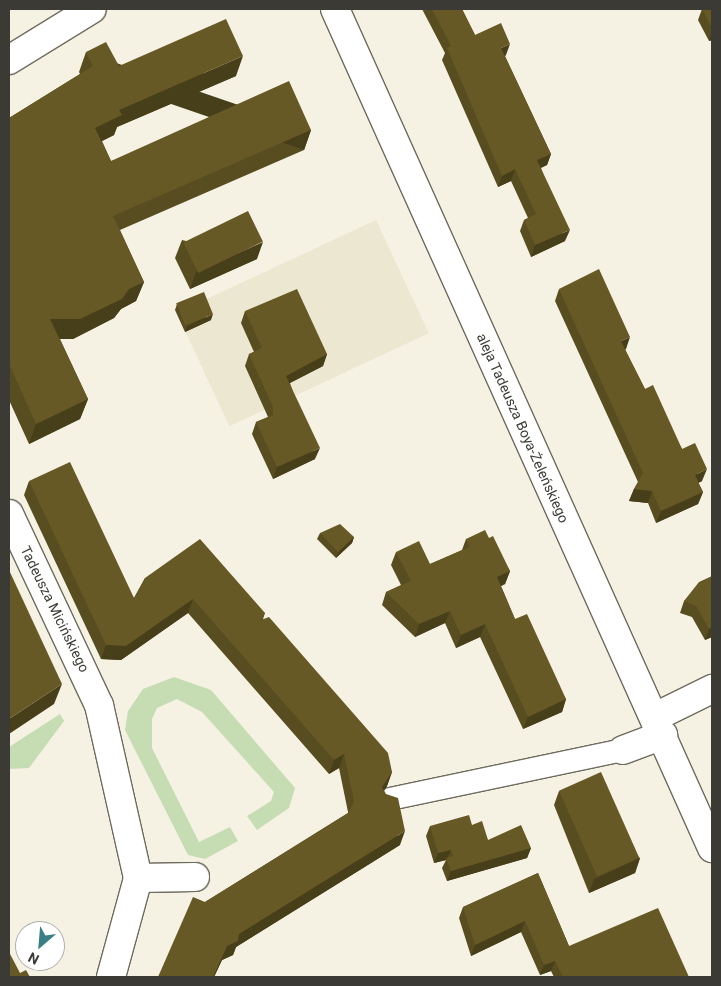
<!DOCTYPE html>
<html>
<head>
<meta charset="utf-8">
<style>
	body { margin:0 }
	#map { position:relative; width:721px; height:986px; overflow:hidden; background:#f6f2e3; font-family:Roboto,sans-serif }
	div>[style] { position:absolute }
	.built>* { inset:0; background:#ece7d0; transform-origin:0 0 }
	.green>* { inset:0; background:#c6dcb3 }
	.roads { filter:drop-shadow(1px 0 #6e6b5e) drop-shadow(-1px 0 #6e6b5e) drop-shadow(0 1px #6e6b5e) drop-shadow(0 -1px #6e6b5e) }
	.pedestrian>* { height:22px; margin:-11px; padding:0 11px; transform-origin:11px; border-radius:11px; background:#fff }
	.minor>* { height:28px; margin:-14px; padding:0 14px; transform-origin:14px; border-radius:14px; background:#fff }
	.tertiary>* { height:28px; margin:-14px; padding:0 14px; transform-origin:14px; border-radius:14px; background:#fff }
	.wall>* { inset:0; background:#584d20 }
	.shaded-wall>* { inset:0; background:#473e1a; transform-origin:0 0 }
	.building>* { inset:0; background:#665925; transform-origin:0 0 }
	span { translate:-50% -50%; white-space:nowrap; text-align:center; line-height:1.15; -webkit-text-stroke:5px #fff; paint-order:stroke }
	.street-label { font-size:14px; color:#3b3a34 }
	.frame { position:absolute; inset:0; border:10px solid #3b3a34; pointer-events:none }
	.north { position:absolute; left:15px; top:921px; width:50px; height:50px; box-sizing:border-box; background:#fff; border:1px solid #b1b0ae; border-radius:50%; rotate:207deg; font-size:14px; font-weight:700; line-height:20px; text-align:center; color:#3b3a34 }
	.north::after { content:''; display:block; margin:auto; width:18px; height:22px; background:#388085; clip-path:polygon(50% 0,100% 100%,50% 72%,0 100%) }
</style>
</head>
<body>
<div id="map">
	<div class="built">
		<i style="left:376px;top:220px;width:125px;height:220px;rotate:65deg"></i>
	</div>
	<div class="green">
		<i style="clip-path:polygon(174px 677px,211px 690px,295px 788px,289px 808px,257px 830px,247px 816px,271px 801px,274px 792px,202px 712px,177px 699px,157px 708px,152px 719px,152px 748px,199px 842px,230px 827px,238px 841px,205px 859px,188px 855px,125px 730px,128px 711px,143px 689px)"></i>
		<i style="clip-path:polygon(60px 714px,64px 721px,29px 768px,9px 769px,9px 747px)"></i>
	</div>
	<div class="roads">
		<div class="pedestrian">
			<i style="left:390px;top:799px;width:238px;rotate:-11.9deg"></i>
		</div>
		<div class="minor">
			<i style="left:9px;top:60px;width:97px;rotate:-31.6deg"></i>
			<i style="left:9px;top:514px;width:211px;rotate:64.8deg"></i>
			<i style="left:99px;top:705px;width:177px;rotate:77.3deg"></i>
			<i style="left:655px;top:717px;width:64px;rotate:-26.2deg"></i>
			<i style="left:623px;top:750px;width:43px;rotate:-20.6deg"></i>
			<i style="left:111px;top:977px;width:103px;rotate:-74.7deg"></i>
			<i style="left:138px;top:878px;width:57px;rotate:-1deg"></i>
		</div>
		<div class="tertiary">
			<i style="left:335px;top:9px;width:920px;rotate:65.8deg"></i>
		</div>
	</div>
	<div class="wall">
		<i style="clip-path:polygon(422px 9px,462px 9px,475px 35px,506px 55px,505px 56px,551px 154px,547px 165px,541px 168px,565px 241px,531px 257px,520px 231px,524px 220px,528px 218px,511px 181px,498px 187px,442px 60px,445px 53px)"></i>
		<i style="clip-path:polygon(702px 9px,712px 9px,712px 40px,709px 41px,698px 20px)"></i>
		<i style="clip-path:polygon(86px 52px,119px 66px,236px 76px,117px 127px,114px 135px,102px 141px,111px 161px,311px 130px,304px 150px,120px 230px,144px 282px,136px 301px,121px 309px,114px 318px,73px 339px,60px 339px,88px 399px,80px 419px,29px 444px,9px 400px,9px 118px,80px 74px,79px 72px)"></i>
		<i style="clip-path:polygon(182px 240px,257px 259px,190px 289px,175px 258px)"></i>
		<i style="clip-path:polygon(559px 289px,626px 349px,625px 350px,645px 389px,702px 481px,698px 483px,703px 492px,698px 504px,656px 523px,648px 503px,629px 501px,634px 489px,638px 482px,555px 301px)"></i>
		<i style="clip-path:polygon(177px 304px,211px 320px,185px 332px,175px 310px)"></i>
		<i style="clip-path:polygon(245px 311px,327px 354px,323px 366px,290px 383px,315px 459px,273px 479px,252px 434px,256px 422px,268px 417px,245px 366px,249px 354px,254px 352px,241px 323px)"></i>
		<i style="clip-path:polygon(29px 481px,134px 598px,145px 578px,265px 613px,263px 619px,392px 772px,387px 786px,384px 791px,400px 845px,236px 947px,233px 955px,222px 960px,214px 977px,158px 977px,205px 902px,348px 813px,348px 812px,339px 768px,329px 774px,188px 613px,121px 660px,101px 659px,24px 495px)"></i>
		<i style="clip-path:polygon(320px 533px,354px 537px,352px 543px,336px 558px,317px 539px)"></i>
		<i style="clip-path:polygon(489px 538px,510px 571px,505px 584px,501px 586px,515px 619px,566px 699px,562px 712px,523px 729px,480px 637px,456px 648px,445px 623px,415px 637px,382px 605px,386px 592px,401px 585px,391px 565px,396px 552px,430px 564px,462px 550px,466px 539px)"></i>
		<i style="clip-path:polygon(712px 576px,712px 637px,705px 640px,692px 617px,680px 613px,684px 601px)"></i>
		<i style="clip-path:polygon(559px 791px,640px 858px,635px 873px,589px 893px,554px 805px)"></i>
		<i style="clip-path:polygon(472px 825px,488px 840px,531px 848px,527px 858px,447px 881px,442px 868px,446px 860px,434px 863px,426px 836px,430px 826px)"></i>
		<i style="clip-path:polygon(538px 873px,569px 946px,689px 977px,554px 977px,551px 971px,540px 975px,521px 932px,471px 956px,459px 918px,463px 907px)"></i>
	</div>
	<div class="shaded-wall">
		<i style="clip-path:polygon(712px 32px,712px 40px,709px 41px)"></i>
		<i style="clip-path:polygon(510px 44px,506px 55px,497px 60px,501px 48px)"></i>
		<i style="clip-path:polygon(243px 56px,236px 76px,117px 127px,114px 135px,88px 148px,95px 128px,119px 110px)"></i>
		<i style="left:311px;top:130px;width:21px;height:216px;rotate:109deg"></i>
		<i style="clip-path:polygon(551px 154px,547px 165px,533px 171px,537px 160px)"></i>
		<i style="clip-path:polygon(515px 169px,511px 181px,498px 187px,502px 176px)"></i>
		<i style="clip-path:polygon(570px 230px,565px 241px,531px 257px,535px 245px)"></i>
		<i style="clip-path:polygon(263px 242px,257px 259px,190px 289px,196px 272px)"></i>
		<i style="clip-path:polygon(144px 282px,136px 301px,121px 309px,114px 318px,73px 339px,43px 339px,50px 319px,129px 289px)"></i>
		<i style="clip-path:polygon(213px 314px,211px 320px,185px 332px,187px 326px)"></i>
		<i style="clip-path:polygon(630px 337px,626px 349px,617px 353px,621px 341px)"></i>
		<i style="clip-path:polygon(327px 354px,323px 366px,282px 387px,286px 376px)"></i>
		<i style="clip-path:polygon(88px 399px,80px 419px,29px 444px,36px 424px)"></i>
		<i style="clip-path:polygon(320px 448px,315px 459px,273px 479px,277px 467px)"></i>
		<i style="clip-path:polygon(707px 469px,702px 481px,690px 487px,695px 475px)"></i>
		<i style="clip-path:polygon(634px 489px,652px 491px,648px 503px,629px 501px)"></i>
		<i style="clip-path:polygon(703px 492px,698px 504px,656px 523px,661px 511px)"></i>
		<i style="clip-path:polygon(354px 537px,352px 543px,336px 558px,338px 552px)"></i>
		<i style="clip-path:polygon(510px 571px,505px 584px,493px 590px,497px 577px)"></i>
		<i style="clip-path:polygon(193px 599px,188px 613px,121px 660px,101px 659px,106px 645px)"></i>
		<i style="clip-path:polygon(450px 611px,445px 623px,415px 637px,419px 624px)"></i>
		<i style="clip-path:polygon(485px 624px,480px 637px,456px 648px,461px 635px)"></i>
		<i style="clip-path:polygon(712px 627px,712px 637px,705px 640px,709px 629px)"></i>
		<i style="clip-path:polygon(62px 684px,54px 704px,9px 734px,9px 719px)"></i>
		<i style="clip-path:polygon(566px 699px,562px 712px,523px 729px,528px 717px)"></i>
		<i style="clip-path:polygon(344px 754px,339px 768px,329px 774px,334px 760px)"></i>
		<i style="clip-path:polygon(392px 772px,387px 786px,377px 801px,382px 787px)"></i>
		<i style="clip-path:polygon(405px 831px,400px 845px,236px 947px,233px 955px,222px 960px,214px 977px,213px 977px,227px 946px,239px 934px)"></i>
		<i style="clip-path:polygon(531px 848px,527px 858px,447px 881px,451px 871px)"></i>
		<i style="clip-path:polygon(451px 850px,447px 859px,446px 858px,446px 860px,434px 863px,438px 853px)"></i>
		<i style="clip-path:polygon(640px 858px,635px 873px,589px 893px,594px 879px)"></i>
		<i style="clip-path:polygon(525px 921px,521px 932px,471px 956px,475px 945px)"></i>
		<i style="clip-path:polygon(555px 961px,551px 971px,540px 975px,544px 965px)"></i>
	</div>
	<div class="building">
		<i style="clip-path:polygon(432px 9px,462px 9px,475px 35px,501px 23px,510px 44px,501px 48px,551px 154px,537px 160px,570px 230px,535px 245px,524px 220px,536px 214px,515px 169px,502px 176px,447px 48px,451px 46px)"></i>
		<i style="clip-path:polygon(702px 9px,712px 9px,712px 28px)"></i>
		<i style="clip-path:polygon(226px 19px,243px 56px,119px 110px,122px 115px,95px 128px,111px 161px,289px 81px,311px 130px,113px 216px,144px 282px,129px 289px,122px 299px,80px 319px,50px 319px,88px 399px,36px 424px,9px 364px,9px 118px,93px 66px,86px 52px,106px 42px,119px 66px)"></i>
		<i style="left:248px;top:211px;width:34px;height:72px;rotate:64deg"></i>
		<i style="clip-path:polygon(599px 269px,630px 337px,621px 341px,645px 389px,653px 385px,682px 449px,695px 443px,707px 469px,695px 475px,703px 492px,661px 511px,652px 491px,634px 489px,643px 473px,559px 289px)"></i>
		<i style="clip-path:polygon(297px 289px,327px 354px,286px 376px,320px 448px,277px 467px,256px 422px,273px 415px,273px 407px,249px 354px,262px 348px,245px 311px)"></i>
		<i style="left:204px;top:292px;width:24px;height:30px;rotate:68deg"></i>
		<i style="clip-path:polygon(70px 462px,134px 598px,145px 578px,200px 539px,265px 613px,261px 620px,269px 617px,388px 753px,392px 772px,382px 787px,386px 794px,398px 798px,405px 831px,239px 934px,238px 941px,227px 946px,213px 977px,158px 977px,193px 897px,205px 902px,348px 813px,354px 801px,344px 754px,334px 760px,193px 599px,126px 646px,106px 645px,29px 481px)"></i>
		<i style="clip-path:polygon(340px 524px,354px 537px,338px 552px,320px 533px)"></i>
		<i style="clip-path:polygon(485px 530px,489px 538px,493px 536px,510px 571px,497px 577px,515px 619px,527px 614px,566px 699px,528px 717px,485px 624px,461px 635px,450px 611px,419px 624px,386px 592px,411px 581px,396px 552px,419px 541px,430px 564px,470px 547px,466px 539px)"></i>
		<i style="clip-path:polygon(9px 570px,62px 684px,9px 719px)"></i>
		<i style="clip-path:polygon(712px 576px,712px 627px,709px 629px,696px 606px,684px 601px,699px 582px)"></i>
		<i style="left:601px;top:772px;width:94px;height:46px;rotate:66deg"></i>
		<i style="clip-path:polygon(469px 815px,472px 825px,482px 821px,488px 840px,521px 825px,531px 848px,451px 871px,446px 858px,453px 856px,451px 850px,438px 853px,430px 826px)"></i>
		<i style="clip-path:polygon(538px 873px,569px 946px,658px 908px,689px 977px,563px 977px,555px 961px,544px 965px,525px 921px,475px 945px,463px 907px)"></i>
		<i style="clip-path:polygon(9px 952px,20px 973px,26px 970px,30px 977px,9px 977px)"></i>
	</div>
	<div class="street-label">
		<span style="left:523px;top:428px;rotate:66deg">aleja Tadeusza Boya-Żeleńskiego</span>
		<span style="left:55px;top:609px;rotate:64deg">Tadeusza Micińskiego</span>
	</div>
	<div class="frame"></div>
	<div class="north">N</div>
</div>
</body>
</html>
